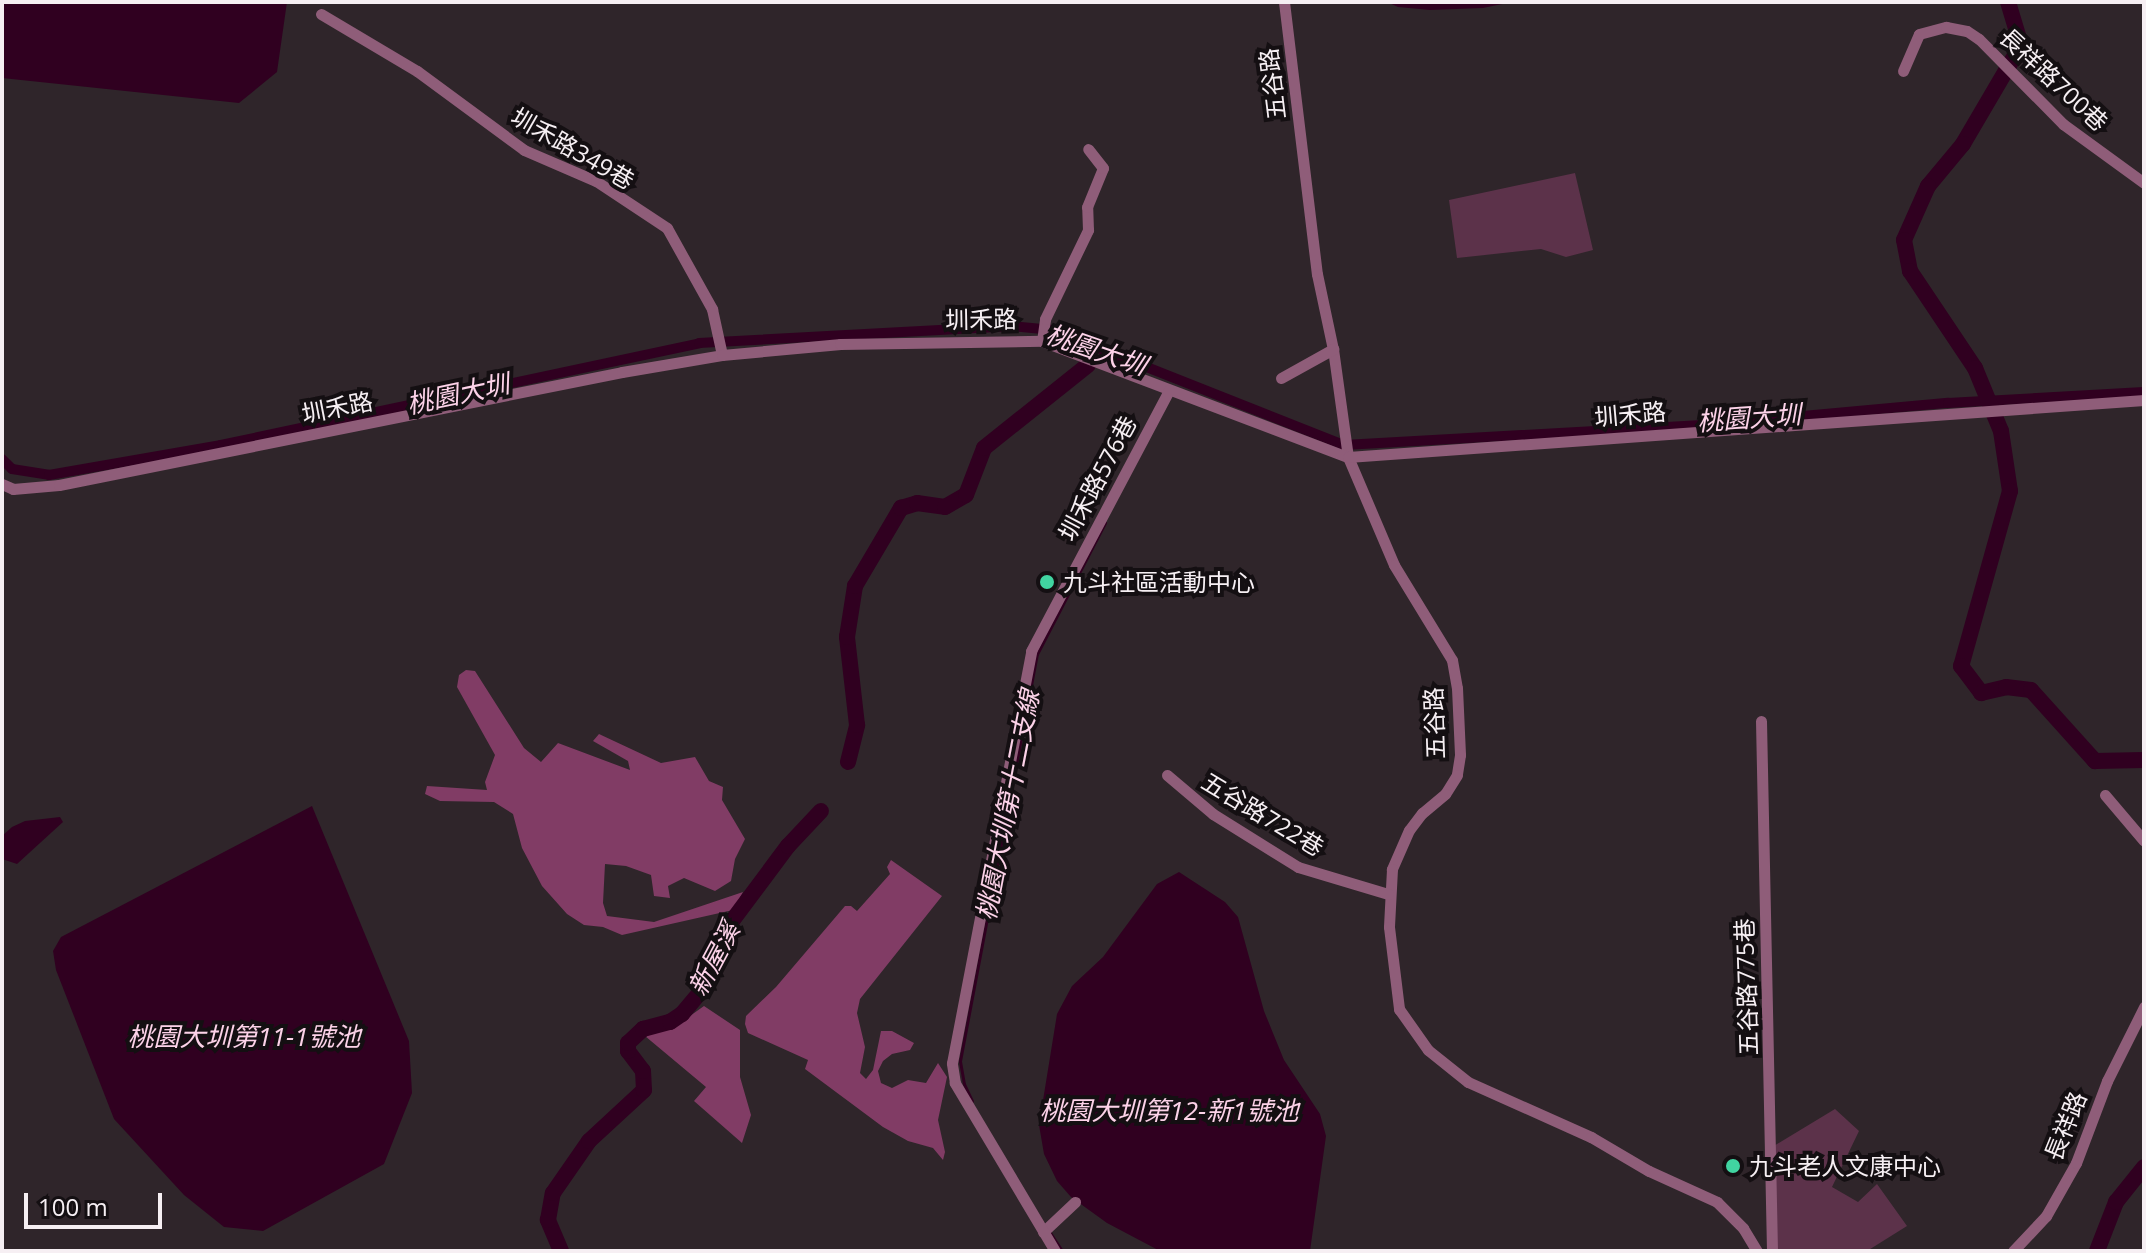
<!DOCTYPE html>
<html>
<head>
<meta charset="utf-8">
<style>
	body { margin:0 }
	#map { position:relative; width:2146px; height:1253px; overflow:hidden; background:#2f252a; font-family:"Open Sans","Noto Sans TC",sans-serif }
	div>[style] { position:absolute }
	.green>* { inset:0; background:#5c324a }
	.forest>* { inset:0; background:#813c65 }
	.water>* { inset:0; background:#300020 }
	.stream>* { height:3px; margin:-1.5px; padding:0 1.5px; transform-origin:1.5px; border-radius:1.5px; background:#300020 }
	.canal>* { height:10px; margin:-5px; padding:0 5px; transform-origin:5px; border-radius:5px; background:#300020 }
	.river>* { height:16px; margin:-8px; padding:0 8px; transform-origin:8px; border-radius:8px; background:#300020 }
	.minor>* { height:11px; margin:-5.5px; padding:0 5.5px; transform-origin:5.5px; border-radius:5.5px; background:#8f5d79 }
	.dots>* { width:22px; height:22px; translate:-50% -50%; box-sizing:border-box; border:4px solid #140f12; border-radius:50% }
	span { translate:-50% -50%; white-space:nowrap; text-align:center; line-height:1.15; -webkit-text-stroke:8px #140f12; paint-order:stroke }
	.street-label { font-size:24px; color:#f6eff3 }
	.poi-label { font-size:24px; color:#f6eff3 }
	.left { translate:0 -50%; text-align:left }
	.water-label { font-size:26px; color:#fcd2e8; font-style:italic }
	.frame { position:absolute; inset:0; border:4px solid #f6eff3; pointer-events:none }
	.scale { position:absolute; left:24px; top:1193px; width:138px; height:36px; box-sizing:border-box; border:4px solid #f6eff3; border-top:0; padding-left:10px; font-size:24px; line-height:28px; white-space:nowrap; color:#f6eff3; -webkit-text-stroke:6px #140f12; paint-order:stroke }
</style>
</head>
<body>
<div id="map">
	<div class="green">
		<i style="clip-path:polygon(1575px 173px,1593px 250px,1566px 257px,1541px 249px,1457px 258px,1449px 200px)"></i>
		<i style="clip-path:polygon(1835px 1109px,1859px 1131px,1832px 1187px,1858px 1202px,1877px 1184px,1907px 1226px,1867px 1251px,1777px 1251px,1772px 1147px)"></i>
	</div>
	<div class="forest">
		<i style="clip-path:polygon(466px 670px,475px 671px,524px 748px,541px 762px,558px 743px,630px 770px,628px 761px,593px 741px,599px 734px,661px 763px,695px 757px,709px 781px,723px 787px,722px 800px,745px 839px,735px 859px,731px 881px,715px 891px,684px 878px,668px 886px,670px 898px,654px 896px,651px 875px,626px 866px,605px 864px,603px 903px,607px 916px,654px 922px,743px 892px,733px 910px,622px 935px,603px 927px,584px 925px,567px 914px,542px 886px,522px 848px,513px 814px,494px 802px,440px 801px,425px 794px,427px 786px,487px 790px,485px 782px,495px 755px,457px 687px,459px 675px)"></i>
		<i style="clip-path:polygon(891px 860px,942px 896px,860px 999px,857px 1013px,865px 1047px,860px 1073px,866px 1079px,873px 1070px,881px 1031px,892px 1031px,914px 1043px,910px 1050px,892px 1054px,883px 1061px,878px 1071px,881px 1083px,892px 1088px,908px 1080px,926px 1083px,938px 1063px,947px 1077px,938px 1120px,945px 1152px,943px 1160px,933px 1148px,908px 1141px,883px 1127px,805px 1069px,808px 1060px,748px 1033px,745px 1024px,746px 1016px,776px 987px,845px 906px,851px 906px,857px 911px,890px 874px,887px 867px)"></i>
		<i style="clip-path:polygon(704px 1006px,740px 1030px,740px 1077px,751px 1115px,742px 1143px,694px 1101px,706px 1087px,645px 1036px,673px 1028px)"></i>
	</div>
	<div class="water">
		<i style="clip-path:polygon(2px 2px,287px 2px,277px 72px,239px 103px,2px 78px)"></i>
		<i style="clip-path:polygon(1387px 2px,1512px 2px,1483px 8px,1430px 10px,1398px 7px)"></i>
		<i style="clip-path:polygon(312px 806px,409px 1041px,412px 1093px,384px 1164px,263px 1231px,224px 1227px,184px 1195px,114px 1119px,56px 970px,53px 951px,61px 937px)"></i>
		<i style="clip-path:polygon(60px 817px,63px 822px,17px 864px,2px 859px,2px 836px,12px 827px,25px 821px)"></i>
		<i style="clip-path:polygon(1179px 872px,1225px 902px,1238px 917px,1264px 1011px,1284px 1060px,1320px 1114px,1326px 1136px,1310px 1251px,1160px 1251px,1107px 1223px,1071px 1197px,1057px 1181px,1044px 1154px,1039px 1125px,1057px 1014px,1072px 986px,1103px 957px,1157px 884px)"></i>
	</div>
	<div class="stream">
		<i style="left:972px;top:1101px;width:19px;rotate:-115deg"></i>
		<i style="left:964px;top:1084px;width:23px;rotate:-100deg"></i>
		<i style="left:960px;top:1061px;width:414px;rotate:-79.3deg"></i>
		<i style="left:1037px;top:654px;width:148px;rotate:-62.6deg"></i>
		<i style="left:1049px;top:1231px;width:24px;rotate:57deg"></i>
	</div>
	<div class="canal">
		<i style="left:2px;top:459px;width:14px;rotate:45deg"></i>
		<i style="left:12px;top:469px;width:37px;rotate:9deg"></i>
		<i style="left:49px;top:475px;width:175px;rotate:-9.9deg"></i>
		<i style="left:221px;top:445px;width:489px;rotate:-12deg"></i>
		<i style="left:699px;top:343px;width:311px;rotate:-3.1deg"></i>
		<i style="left:1010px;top:326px;width:43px;rotate:5.3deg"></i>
		<i style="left:1053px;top:330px;width:313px;rotate:21.6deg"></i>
		<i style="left:1344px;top:445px;width:372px;rotate:-3.2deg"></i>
		<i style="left:1715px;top:424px;width:234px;rotate:-5.2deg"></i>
		<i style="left:1948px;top:403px;width:196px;rotate:-3.2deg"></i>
	</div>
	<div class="river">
		<i style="left:2008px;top:2px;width:45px;rotate:73.2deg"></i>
		<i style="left:2021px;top:45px;width:115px;rotate:120.4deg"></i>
		<i style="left:1963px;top:144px;width:55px;rotate:129.8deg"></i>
		<i style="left:1928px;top:186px;width:59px;rotate:114deg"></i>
		<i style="left:1904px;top:240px;width:32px;rotate:79deg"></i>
		<i style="left:1910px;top:271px;width:117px;rotate:56.2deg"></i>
		<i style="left:1975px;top:368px;width:68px;rotate:67.6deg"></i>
		<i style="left:2001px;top:431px;width:61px;rotate:81.5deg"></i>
		<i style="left:2010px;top:491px;width:182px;rotate:105.6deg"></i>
		<i style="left:1961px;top:666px;width:34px;rotate:53deg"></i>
		<i style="left:1981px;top:693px;width:26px;rotate:-13deg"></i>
		<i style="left:2006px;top:687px;width:25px;rotate:7deg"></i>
		<i style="left:2031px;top:690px;width:96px;rotate:48deg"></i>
		<i style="left:2095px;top:761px;width:49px;rotate:-1.2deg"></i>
		<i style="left:848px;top:762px;width:38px;rotate:-76deg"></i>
		<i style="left:857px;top:725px;width:89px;rotate:-96.5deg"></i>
		<i style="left:847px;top:637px;width:52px;rotate:-81.1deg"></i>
		<i style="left:855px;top:586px;width:91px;rotate:-59.5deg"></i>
		<i style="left:901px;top:508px;width:17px;rotate:-17deg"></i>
		<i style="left:917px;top:503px;width:28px;rotate:8deg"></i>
		<i style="left:945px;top:507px;width:24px;rotate:-30deg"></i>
		<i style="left:966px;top:495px;width:50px;rotate:-69deg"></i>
		<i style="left:984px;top:448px;width:133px;rotate:-38.6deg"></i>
		<i style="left:561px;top:1251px;width:34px;rotate:-113deg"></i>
		<i style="left:548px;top:1220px;width:27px;rotate:-80deg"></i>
		<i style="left:553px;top:1193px;width:63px;rotate:-55.3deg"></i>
		<i style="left:589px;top:1141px;width:75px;rotate:-42.8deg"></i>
		<i style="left:644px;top:1090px;width:19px;rotate:-93deg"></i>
		<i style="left:643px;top:1071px;width:25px;rotate:-127deg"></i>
		<i style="left:628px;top:1051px;width:8px;rotate:-90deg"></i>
		<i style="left:628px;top:1043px;width:21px;rotate:-43deg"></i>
		<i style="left:643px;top:1029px;width:28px;rotate:-15deg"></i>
		<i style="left:670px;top:1022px;width:14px;rotate:-34deg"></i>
		<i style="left:682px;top:1014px;width:33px;rotate:-50deg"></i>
		<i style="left:703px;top:989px;width:74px;rotate:-66.9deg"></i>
		<i style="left:732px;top:921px;width:94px;rotate:-53.3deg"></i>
		<i style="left:788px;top:846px;width:48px;rotate:-46.7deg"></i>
		<i style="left:2097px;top:1251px;width:53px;rotate:-68.8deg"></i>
		<i style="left:2116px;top:1202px;width:45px;rotate:-51.3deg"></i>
	</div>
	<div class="minor">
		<i style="left:1284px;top:2px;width:274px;rotate:83.1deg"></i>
		<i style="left:1317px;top:274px;width:77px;rotate:78deg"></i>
		<i style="left:1333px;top:349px;width:109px;rotate:82.1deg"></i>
		<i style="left:1348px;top:457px;width:117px;rotate:66.9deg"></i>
		<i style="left:1394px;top:565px;width:111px;rotate:58.6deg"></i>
		<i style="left:1452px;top:660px;width:28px;rotate:80deg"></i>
		<i style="left:1457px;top:688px;width:67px;rotate:87.4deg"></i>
		<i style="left:1460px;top:755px;width:20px;rotate:99deg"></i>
		<i style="left:1457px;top:775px;width:22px;rotate:122deg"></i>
		<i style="left:1445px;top:794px;width:30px;rotate:140deg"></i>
		<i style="left:1422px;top:813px;width:21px;rotate:127deg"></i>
		<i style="left:1409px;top:830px;width:43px;rotate:113.6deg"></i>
		<i style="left:1392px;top:869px;width:58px;rotate:93deg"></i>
		<i style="left:1389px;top:927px;width:83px;rotate:83deg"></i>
		<i style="left:1399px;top:1009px;width:50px;rotate:54.7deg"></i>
		<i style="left:1428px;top:1050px;width:51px;rotate:38.7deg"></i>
		<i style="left:1468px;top:1082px;width:135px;rotate:24.1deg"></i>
		<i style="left:1591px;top:1137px;width:67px;rotate:30.4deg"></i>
		<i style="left:1649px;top:1171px;width:75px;rotate:24.5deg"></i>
		<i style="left:1717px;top:1202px;width:37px;rotate:45deg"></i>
		<i style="left:1743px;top:1228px;width:27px;rotate:59deg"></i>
		<i style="left:321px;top:14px;width:112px;rotate:30.7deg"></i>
		<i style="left:417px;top:71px;width:133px;rotate:36.4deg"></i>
		<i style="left:524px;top:150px;width:78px;rotate:23.3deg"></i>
		<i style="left:596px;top:181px;width:85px;rotate:33.5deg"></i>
		<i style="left:667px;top:228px;width:93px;rotate:60.9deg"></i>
		<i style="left:712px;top:309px;width:47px;rotate:77.7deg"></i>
		<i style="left:1903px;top:71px;width:40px;rotate:-66.6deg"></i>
		<i style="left:1919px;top:34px;width:28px;rotate:-15deg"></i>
		<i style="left:1946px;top:27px;width:21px;rotate:11deg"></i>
		<i style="left:1967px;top:31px;width:14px;rotate:34deg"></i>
		<i style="left:1979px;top:39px;width:120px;rotate:45.3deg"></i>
		<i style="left:2063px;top:124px;width:100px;rotate:36.1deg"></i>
		<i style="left:1042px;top:341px;width:22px;rotate:-82deg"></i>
		<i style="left:1045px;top:319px;width:99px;rotate:-64.2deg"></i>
		<i style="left:1088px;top:230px;width:23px;rotate:-92deg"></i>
		<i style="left:1087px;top:207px;width:42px;rotate:-67.7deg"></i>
		<i style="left:1103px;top:168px;width:24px;rotate:-128deg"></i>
		<i style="left:1281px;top:378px;width:60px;rotate:-29.1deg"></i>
		<i style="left:2px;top:484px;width:12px;rotate:24deg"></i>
		<i style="left:13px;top:489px;width:46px;rotate:-5deg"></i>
		<i style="left:59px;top:485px;width:574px;rotate:-11.35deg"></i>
		<i style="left:622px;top:372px;width:101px;rotate:-9.6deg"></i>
		<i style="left:722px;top:355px;width:119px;rotate:-5.3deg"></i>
		<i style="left:840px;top:344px;width:202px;rotate:-0.9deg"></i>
		<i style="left:1042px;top:341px;width:327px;rotate:20.8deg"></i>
		<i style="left:1348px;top:457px;width:798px;rotate:-4.1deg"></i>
		<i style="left:1761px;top:721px;width:530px;rotate:88.81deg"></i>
		<i style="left:1167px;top:775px;width:60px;rotate:40.3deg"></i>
		<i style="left:1213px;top:814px;width:100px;rotate:31.9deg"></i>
		<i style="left:1298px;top:867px;width:94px;rotate:16.7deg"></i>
		<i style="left:2105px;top:795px;width:60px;rotate:49.7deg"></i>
		<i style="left:1043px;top:1232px;width:44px;rotate:-43.2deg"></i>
		<i style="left:1055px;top:1251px;width:196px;rotate:-120.8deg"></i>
		<i style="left:955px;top:1083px;width:20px;rotate:-99deg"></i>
		<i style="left:952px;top:1063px;width:420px;rotate:-79.1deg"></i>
		<i style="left:1031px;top:651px;width:295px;rotate:-62.1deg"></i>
		<i style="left:2013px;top:1251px;width:48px;rotate:-46.7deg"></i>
		<i style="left:2046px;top:1216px;width:61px;rotate:-60.5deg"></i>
		<i style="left:2076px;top:1163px;width:88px;rotate:-69.3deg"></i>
		<i style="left:2107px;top:1081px;width:83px;rotate:-63.4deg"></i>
	</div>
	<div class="dots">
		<i style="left:1047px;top:582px;background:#41d4a1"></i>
		<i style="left:1733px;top:1166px;background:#41d4a1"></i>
	</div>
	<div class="street-label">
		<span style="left:2054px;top:79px;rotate:43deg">長祥路700巷</span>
		<span style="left:1272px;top:84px;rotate:-97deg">五谷路</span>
		<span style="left:573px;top:148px;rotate:30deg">圳禾路349巷</span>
		<span style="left:981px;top:319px;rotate:-1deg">圳禾路</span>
		<span style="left:337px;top:407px;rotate:-11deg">圳禾路</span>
		<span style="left:1630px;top:414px;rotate:-5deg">圳禾路</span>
		<span style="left:1097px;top:478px;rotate:-62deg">圳禾路576巷</span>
		<span style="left:1434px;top:723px;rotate:-92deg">五谷路</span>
		<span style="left:1263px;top:814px;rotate:31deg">五谷路722巷</span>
		<span style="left:1746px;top:987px;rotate:-92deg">五谷路775巷</span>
		<span style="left:2065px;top:1126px;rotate:-68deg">長祥路</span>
	</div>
	<div class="poi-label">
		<span class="left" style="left:1063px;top:582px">九斗社區活動中心</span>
		<span class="left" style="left:1749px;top:1166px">九斗老人文康中心</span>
	</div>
	<div class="water-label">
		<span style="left:1096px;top:350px;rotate:19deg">桃園大圳</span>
		<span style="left:458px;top:394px;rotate:-12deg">桃園大圳</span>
		<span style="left:1749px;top:418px;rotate:-4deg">桃園大圳</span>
		<span style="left:1008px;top:805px;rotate:-79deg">桃園大圳第十二支線</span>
		<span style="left:714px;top:959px;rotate:-62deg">新屋溪</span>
		<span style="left:244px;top:1037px">桃園大圳第11-1號池</span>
		<span style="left:1169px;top:1111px">桃園大圳第12-新1號池</span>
	</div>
	<div class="frame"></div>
	<div class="scale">100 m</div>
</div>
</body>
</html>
